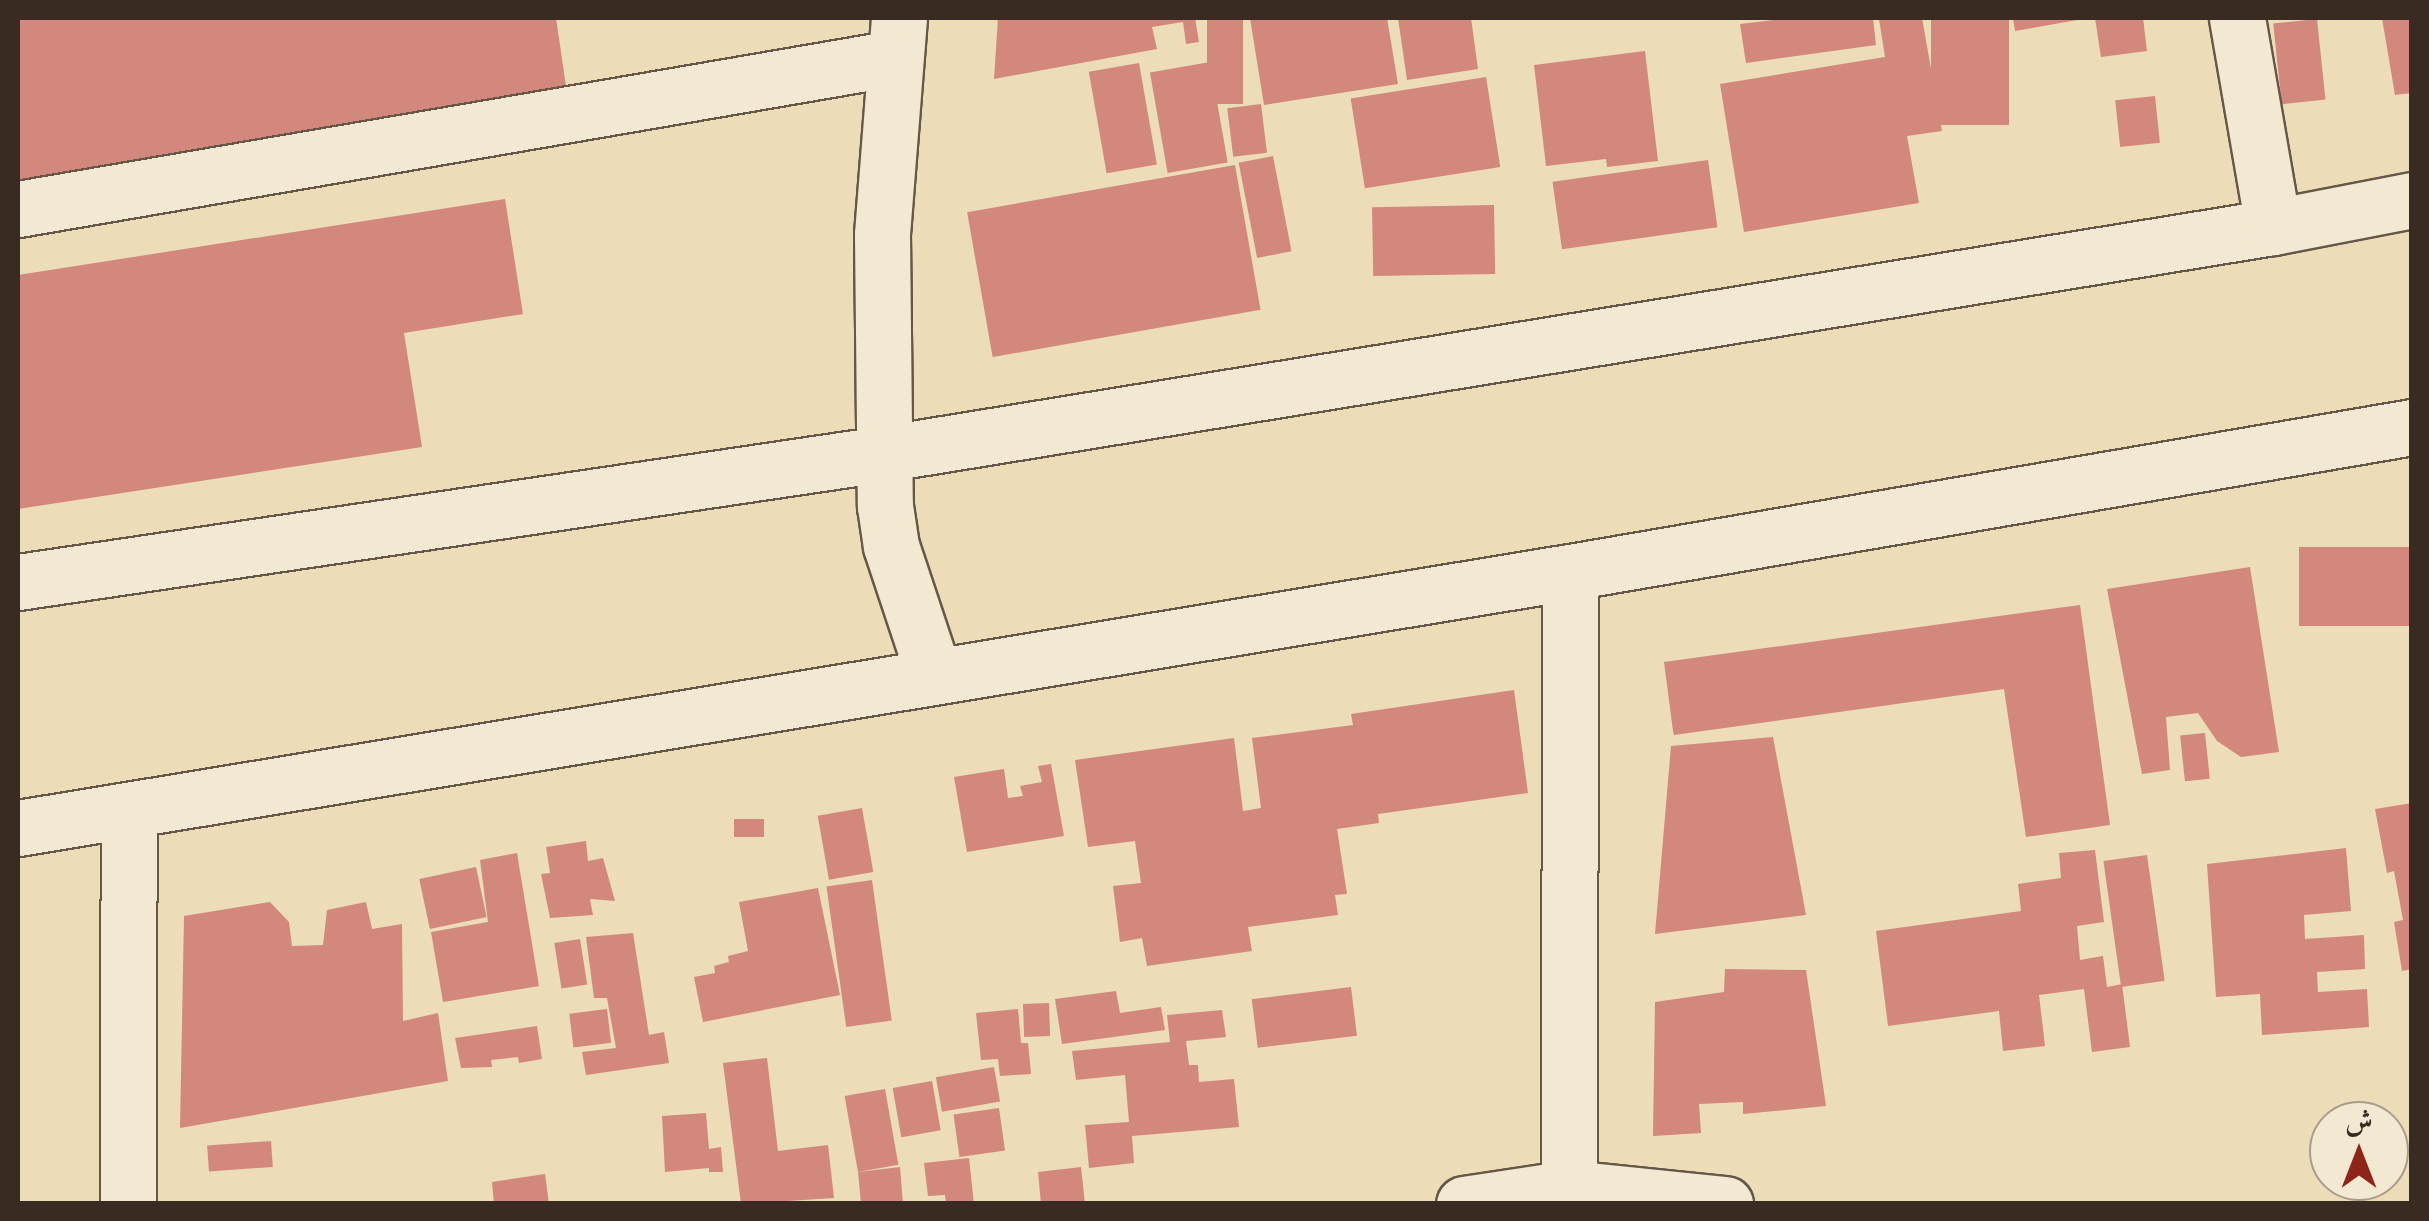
<!DOCTYPE html>
<html>
<head>
<meta charset="utf-8">
<style>
	body { margin:0 }
	#map { position:relative; width:2429px; height:1221px; overflow:hidden; background:#ecdcb8; font-family:Vollkorn,Amiri,serif }
	div>[style] { position:absolute }
	.building>* { inset:0; background:#d2887c; transform-origin:0 0 }
	.roads { filter:drop-shadow(2px 0 #665748) drop-shadow(-2px 0 #665748) drop-shadow(0 2px #665748) drop-shadow(0 -2px #665748) }
	.street>* { height:55px; margin:-27.5px; padding:0 27.5px; transform-origin:27.5px; border-radius:27.5px; background:#f3e8d1 }
	span { translate:-50% -50%; white-space:nowrap; text-align:center; line-height:1.15; -webkit-text-stroke:8px #f3e8d1; paint-order:stroke }
	.frame { position:absolute; inset:0; border:20px solid #392b22; pointer-events:none }
	.north { position:absolute; left:2309px; top:1101px; width:100px; height:100px; box-sizing:border-box; background:#f3e8d1; border:2px solid #a99c8b; border-radius:50%; rotate:0deg; font-size:28px; font-weight:700; line-height:40px; text-align:center; color:#392b22 }
	.north::after { content:''; display:block; margin:auto; width:35px; height:45px; background:#8f2418; clip-path:polygon(50% 0,100% 100%,50% 72%,0 100%) }
</style>
</head>
<body>
<div id="map">
	<div class="building">
		<i style="clip-path:polygon(18px 18px,556px 18px,568px 100px,18px 181px)"></i>
		<i style="clip-path:polygon(998px 18px,1195px 18px,1199px 42px,1186px 44px,1183px 22px,1152px 27px,1157px 49px,994px 79px)"></i>
		<i style="left:1207px;top:18px;width:36px;height:86px"></i>
		<i style="clip-path:polygon(1250px 18px,1387px 18px,1398px 84px,1264px 105px)"></i>
		<i style="clip-path:polygon(1398px 18px,1471px 18px,1478px 69px,1407px 80px)"></i>
		<i style="clip-path:polygon(1791px 18px,1873px 18px,1876px 45px,1746px 63px,1740px 24px)"></i>
		<i style="clip-path:polygon(1922px 18px,1942px 131px,1907px 136px,1919px 203px,1744px 232px,1720px 84px,1885px 57px,1879px 19px)"></i>
		<i style="left:1931px;top:18px;width:78px;height:107px"></i>
		<i style="clip-path:polygon(2013px 18px,2083px 18px,2083px 19px,2015px 31px)"></i>
		<i style="clip-path:polygon(2095px 18px,2143px 18px,2147px 51px,2101px 57px)"></i>
		<i style="clip-path:polygon(2382px 18px,2412px 18px,2412px 93px,2395px 95px)"></i>
		<i style="left:2317px;top:19px;width:81px;height:44px;rotate:84deg"></i>
		<i style="clip-path:polygon(1645px 51px,1658px 161px,1607px 167px,1606px 159px,1546px 166px,1534px 65px)"></i>
		<i style="left:1210px;top:62px;width:102px;height:61px;rotate:80deg"></i>
		<i style="left:1139px;top:63px;width:103px;height:51px;rotate:80deg"></i>
		<i style="left:1486px;top:77px;width:91px;height:137px;rotate:81deg"></i>
		<i style="left:2155px;top:96px;width:47px;height:40px;rotate:84deg"></i>
		<i style="left:1261px;top:104px;width:49px;height:34px;rotate:83deg"></i>
		<i style="left:1273px;top:156px;width:97px;height:35px;rotate:79deg"></i>
		<i style="left:1708px;top:160px;width:68px;height:157px;rotate:82deg"></i>
		<i style="left:1235px;top:165px;width:147px;height:272px;rotate:80deg"></i>
		<i style="clip-path:polygon(505px 199px,523px 314px,404px 333px,422px 447px,18px 509px,18px 275px)"></i>
		<i style="left:1494px;top:205px;width:69px;height:122px;rotate:89deg"></i>
		<i style="left:2412px;top:547px;width:79px;height:113px;rotate:90deg"></i>
		<i style="clip-path:polygon(2250px 567px,2279px 752px,2241px 757px,2217px 741px,2198px 713px,2166px 717px,2170px 770px,2142px 774px,2107px 589px)"></i>
		<i style="clip-path:polygon(2080px 605px,2110px 825px,2026px 837px,2004px 689px,1674px 735px,1673px 731px,1664px 662px)"></i>
		<i style="clip-path:polygon(1514px 690px,1528px 793px,1378px 814px,1379px 823px,1337px 829px,1347px 894px,1335px 895px,1338px 915px,1248px 927px,1252px 951px,1147px 966px,1142px 938px,1120px 942px,1113px 886px,1141px 883px,1135px 841px,1088px 847px,1075px 760px,1234px 738px,1243px 811px,1261px 808px,1252px 738px,1353px 725px,1351px 714px)"></i>
		<i style="left:2205px;top:733px;width:46px;height:25px;rotate:84deg"></i>
		<i style="clip-path:polygon(1773px 737px,1806px 915px,1655px 934px,1671px 746px)"></i>
		<i style="clip-path:polygon(1051px 764px,1064px 836px,967px 852px,954px 777px,1004px 769px,1008px 798px,1023px 796px,1020px 786px,1042px 782px,1038px 766px)"></i>
		<i style="clip-path:polygon(2412px 803px,2412px 969px,2402px 971px,2394px 922px,2403px 920px,2394px 871px,2387px 873px,2375px 809px)"></i>
		<i style="left:862px;top:808px;width:65px;height:45px;rotate:80deg"></i>
		<i style="left:734px;top:819px;width:30px;height:18px"></i>
		<i style="clip-path:polygon(586px 841px,588px 861px,603px 858px,615px 901px,590px 899px,593px 915px,550px 918px,541px 874px,550px 873px,546px 847px)"></i>
		<i style="clip-path:polygon(2346px 848px,2351px 911px,2304px 915px,2305px 939px,2364px 935px,2365px 969px,2317px 972px,2318px 992px,2367px 989px,2369px 1027px,2262px 1035px,2260px 994px,2216px 997px,2207px 864px)"></i>
		<i style="clip-path:polygon(2095px 850px,2104px 922px,2077px 926px,2080px 960px,2103px 956px,2107px 987px,2122px 984px,2130px 1047px,2092px 1052px,2084px 989px,2039px 995px,2045px 1046px,2003px 1051px,1999px 1011px,1888px 1026px,1876px 931px,2021px 911px,2018px 884px,2061px 878px,2059px 853px)"></i>
		<i style="clip-path:polygon(517px 853px,539px 986px,443px 1002px,431px 932px,488px 922px,480px 860px)"></i>
		<i style="left:2147px;top:855px;width:127px;height:44px;rotate:82deg"></i>
		<i style="left:476px;top:867px;width:51px;height:58px;rotate:78deg"></i>
		<i style="left:872px;top:880px;width:142px;height:46px;rotate:82deg"></i>
		<i style="clip-path:polygon(818px 888px,840px 995px,703px 1022px,694px 977px,715px 973px,714px 966px,729px 962px,728px 956px,748px 951px,739px 902px)"></i>
		<i style="clip-path:polygon(270px 902px,289px 922px,292px 946px,323px 945px,327px 910px,366px 902px,372px 929px,402px 924px,403px 1021px,438px 1013px,448px 1081px,180px 1128px,184px 916px)"></i>
		<i style="clip-path:polygon(633px 933px,649px 1035px,664px 1032px,669px 1063px,586px 1075px,582px 1052px,616px 1048px,607px 998px,594px 998px,586px 937px)"></i>
		<i style="left:580px;top:939px;width:46px;height:26px;rotate:81deg"></i>
		<i style="clip-path:polygon(1725px 969px,1806px 970px,1826px 1106px,1743px 1114px,1743px 1102px,1699px 1104px,1701px 1133px,1653px 1136px,1655px 1002px,1724px 992px)"></i>
		<i style="left:1351px;top:987px;width:49px;height:100px;rotate:83deg"></i>
		<i style="clip-path:polygon(1116px 991px,1120px 1013px,1161px 1007px,1165px 1030px,1062px 1044px,1055px 999px)"></i>
		<i style="left:1049px;top:1003px;width:33px;height:26px;rotate:88deg"></i>
		<i style="left:607px;top:1009px;width:34px;height:38px;rotate:83deg"></i>
		<i style="clip-path:polygon(1018px 1009px,1021px 1043px,1028px 1043px,1031px 1074px,1000px 1076px,998px 1059px,981px 1060px,976px 1013px)"></i>
		<i style="clip-path:polygon(1222px 1010px,1226px 1037px,1186px 1041px,1189px 1065px,1198px 1065px,1199px 1082px,1234px 1079px,1239px 1127px,1132px 1136px,1134px 1163px,1089px 1168px,1085px 1125px,1129px 1122px,1125px 1075px,1076px 1080px,1072px 1051px,1170px 1042px,1167px 1015px)"></i>
		<i style="clip-path:polygon(537px 1026px,542px 1059px,519px 1063px,518px 1057px,491px 1060px,492px 1067px,461px 1068px,455px 1038px)"></i>
		<i style="clip-path:polygon(767px 1058px,778px 1151px,828px 1145px,834px 1198px,741px 1204px,723px 1063px)"></i>
		<i style="left:994px;top:1067px;width:35px;height:59px;rotate:80deg"></i>
		<i style="left:932px;top:1081px;width:50px;height:40px;rotate:80deg"></i>
		<i style="left:885px;top:1089px;width:77px;height:41px;rotate:80deg"></i>
		<i style="left:999px;top:1108px;width:43px;height:46px;rotate:82deg"></i>
		<i style="clip-path:polygon(706px 1113px,709px 1149px,721px 1147px,723px 1172px,709px 1172px,709px 1168px,665px 1172px,662px 1116px)"></i>
		<i style="left:271px;top:1141px;width:26px;height:64px;rotate:86deg"></i>
		<i style="clip-path:polygon(969px 1158px,974px 1204px,946px 1204px,945px 1195px,928px 1196px,924px 1163px)"></i>
		<i style="clip-path:polygon(900px 1167px,903px 1204px,861px 1204px,858px 1172px)"></i>
		<i style="clip-path:polygon(1081px 1167px,1085px 1204px,1041px 1204px,1038px 1172px)"></i>
		<i style="clip-path:polygon(545px 1174px,549px 1204px,494px 1204px,492px 1182px)"></i>
	</div>
	<div class="roads">
		<div class="street">
			<i style="left:899px;top:18px;width:218px;rotate:94.5deg"></i>
			<i style="left:882px;top:235px;width:271px;rotate:89.4deg"></i>
			<i style="left:885px;top:506px;width:40px;rotate:81.5deg"></i>
			<i style="left:891px;top:546px;width:136px;rotate:71.6deg"></i>
			<i style="left:2237px;top:18px;width:212px;rotate:80.2deg"></i>
			<i style="left:18px;top:209px;width:889px;rotate:-9.78deg"></i>
			<i style="left:18px;top:582px;width:873px;rotate:-8.43deg"></i>
			<i style="left:882px;top:454px;width:1409px;rotate:-9.27deg"></i>
			<i style="left:2273px;top:227px;width:142px;rotate:-11deg"></i>
			<i style="left:18px;top:828px;width:1573px;rotate:-9.37deg"></i>
			<i style="left:1570px;top:572px;width:854px;rotate:-9.77deg"></i>
			<i style="left:128px;top:1204px;width:393px;rotate:-89.9deg"></i>
			<i style="left:1464px;top:1204px;width:107px;rotate:-8.6deg"></i>
			<i style="left:1570px;top:1188px;width:156px;rotate:5.9deg"></i>
			<i style="left:1569px;top:1204px;width:632px;rotate:-89.91deg"></i>
		</div>
	</div>
	<div class="frame"></div>
	<div class="north">ش</div>
</div>
</body>
</html>
